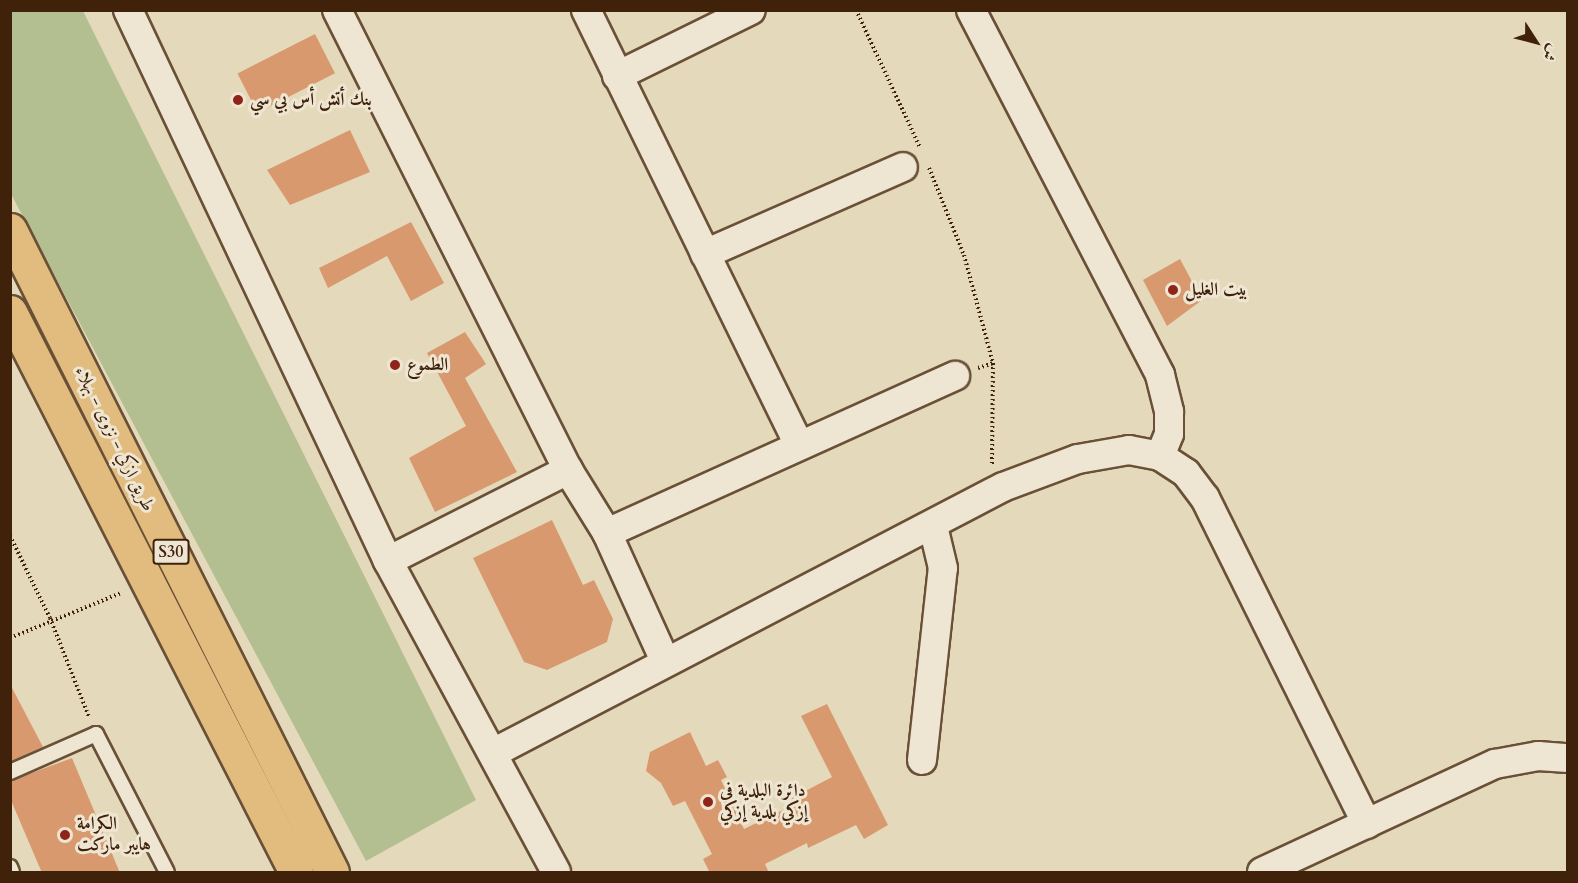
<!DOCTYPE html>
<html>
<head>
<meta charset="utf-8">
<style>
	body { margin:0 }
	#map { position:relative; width:1578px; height:883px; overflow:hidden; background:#e5d9bc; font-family:Cardo,Amiri,serif }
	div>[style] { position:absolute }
	.green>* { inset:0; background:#b4bf91 }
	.building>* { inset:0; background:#d9996e; transform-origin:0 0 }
	.path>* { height:4px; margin-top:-2px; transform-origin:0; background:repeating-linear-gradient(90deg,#40220a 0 1.5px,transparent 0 4.5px) }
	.roads { filter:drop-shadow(2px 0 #695036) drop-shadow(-2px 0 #695036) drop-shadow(0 2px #695036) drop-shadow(0 -2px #695036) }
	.lane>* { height:14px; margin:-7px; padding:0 7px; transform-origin:7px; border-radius:7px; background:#eee6d3 }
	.street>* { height:28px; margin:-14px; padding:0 14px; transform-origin:14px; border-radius:14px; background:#eee6d3 }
	.primary>* { height:33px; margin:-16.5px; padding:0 16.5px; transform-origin:16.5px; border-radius:16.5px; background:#e2bc7e }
	.dots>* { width:16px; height:16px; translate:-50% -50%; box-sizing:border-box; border:3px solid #eee6d3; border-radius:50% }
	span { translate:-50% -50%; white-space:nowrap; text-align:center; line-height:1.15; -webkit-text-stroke:6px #eee6d3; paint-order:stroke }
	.shield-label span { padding:2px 4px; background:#eee6d3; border:2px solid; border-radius:4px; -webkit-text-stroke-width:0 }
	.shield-label { font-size:16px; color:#40220a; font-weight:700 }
	.poi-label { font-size:18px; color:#40220a; font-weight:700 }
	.left { translate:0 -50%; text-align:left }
	.street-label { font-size:18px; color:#40220a }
	.frame { position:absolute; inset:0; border:12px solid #40220a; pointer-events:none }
	.north { position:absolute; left:1506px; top:12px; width:60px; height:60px; -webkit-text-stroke:4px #eee6d3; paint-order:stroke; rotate:126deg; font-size:16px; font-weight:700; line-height:24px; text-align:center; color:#40220a }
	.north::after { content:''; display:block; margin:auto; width:21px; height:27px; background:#40220a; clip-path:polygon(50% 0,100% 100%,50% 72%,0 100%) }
</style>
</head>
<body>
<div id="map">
	<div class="green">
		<i style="clip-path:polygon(10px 11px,83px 11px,476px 800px,366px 861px,11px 194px)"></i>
	</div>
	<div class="building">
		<i style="left:315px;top:34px;width:44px;height:87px;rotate:63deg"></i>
		<i style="clip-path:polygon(350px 130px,370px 172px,290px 205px,267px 170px)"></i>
		<i style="clip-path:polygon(411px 222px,444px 283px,411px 301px,387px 256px,328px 288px,319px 268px)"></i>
		<i style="clip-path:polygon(1180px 259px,1202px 300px,1167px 326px,1143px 280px)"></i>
		<i style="clip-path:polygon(465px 332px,486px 364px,465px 378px,517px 472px,435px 512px,409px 458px,466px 426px,427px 353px)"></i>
		<i style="clip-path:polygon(552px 520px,583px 585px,594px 580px,613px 619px,607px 642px,547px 670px,524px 662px,473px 558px)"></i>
		<i style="clip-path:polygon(10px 684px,43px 747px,10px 762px)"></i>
		<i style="clip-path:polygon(827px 704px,888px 825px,864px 839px,856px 825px,808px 848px,807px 843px,765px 864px,769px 873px,710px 873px,703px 859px,712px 854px,685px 801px,673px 806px,661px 783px,646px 771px,650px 752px,690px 732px,706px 766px,718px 760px,727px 777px,721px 780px,744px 829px,795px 804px,792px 798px,832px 777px,801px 716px)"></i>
		<i style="clip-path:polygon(72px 758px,120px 873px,42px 873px,10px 798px,10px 781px)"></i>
	</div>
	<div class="path">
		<i style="left:856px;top:10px;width:151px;rotate:65deg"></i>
		<i style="left:929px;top:168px;width:94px;rotate:68.1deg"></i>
		<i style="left:964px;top:255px;width:112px;rotate:75deg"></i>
		<i style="left:993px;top:363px;width:102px;rotate:90.6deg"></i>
		<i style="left:978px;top:368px;width:16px;rotate:-18deg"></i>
		<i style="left:10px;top:536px;width:91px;rotate:64deg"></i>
		<i style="left:50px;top:618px;width:106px;rotate:68.5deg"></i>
		<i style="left:10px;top:638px;width:120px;rotate:-22.1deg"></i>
	</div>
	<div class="roads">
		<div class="lane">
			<i style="left:10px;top:772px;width:94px;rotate:-23.8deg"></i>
			<i style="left:96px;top:734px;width:155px;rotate:62.8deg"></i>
			<i style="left:10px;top:867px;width:5px;rotate:68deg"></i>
		</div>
		<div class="street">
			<i style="left:128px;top:10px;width:609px;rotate:64.74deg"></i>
			<i style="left:388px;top:561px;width:353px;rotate:61.6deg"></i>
			<i style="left:337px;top:10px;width:515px;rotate:63.34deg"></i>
			<i style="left:568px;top:470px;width:74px;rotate:58.2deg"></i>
			<i style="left:607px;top:533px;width:141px;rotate:65.6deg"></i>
			<i style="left:586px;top:10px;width:483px;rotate:63.9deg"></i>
			<i style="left:971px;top:10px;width:411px;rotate:62.6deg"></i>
			<i style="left:1160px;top:375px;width:38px;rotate:76deg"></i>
			<i style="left:1169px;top:412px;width:22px;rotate:90deg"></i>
			<i style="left:1169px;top:434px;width:24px;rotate:112deg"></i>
			<i style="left:617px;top:76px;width:149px;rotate:-26.2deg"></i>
			<i style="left:705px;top:254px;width:216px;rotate:-23.7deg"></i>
			<i style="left:607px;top:533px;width:382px;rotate:-24.3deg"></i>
			<i style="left:388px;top:561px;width:202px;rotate:-26.8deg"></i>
			<i style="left:493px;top:753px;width:575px;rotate:-27.55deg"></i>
			<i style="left:1003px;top:487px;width:80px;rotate:-20.5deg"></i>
			<i style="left:1078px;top:459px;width:52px;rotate:-10deg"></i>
			<i style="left:1129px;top:450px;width:32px;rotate:11deg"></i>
			<i style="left:1160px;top:456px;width:31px;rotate:33deg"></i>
			<i style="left:1186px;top:473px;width:31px;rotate:53deg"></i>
			<i style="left:1205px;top:498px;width:364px;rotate:63.6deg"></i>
			<i style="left:922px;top:760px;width:193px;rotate:-83.8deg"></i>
			<i style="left:943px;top:568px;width:43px;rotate:-103.4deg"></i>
			<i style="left:1262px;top:872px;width:257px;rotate:-24.9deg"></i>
			<i style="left:1495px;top:764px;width:44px;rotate:-10.5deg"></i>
			<i style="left:1538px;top:756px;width:30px;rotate:4deg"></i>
		</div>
		<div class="primary">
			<i style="left:10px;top:230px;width:718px;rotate:63.36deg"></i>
			<i style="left:10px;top:312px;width:629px;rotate:62.95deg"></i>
		</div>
	</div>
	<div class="dots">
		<i style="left:238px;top:100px;background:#8f2418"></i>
		<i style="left:1173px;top:290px;background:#8f2418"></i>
		<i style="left:395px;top:365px;background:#8f2418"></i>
		<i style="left:708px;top:802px;background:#8f2418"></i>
		<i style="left:65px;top:835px;background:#8f2418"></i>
	</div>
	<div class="shield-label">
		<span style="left:171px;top:552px">S30</span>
	</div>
	<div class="poi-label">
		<span class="left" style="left:250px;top:100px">بنك أتش أس بي سي</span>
		<span class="left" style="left:1185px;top:290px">بيت الغليل</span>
		<span class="left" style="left:407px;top:365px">الطموع</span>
		<span class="left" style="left:720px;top:802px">دائرة البلدية في<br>إزكي بلدية إزكي</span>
		<span class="left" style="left:77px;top:835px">الكرامة<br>هايبر ماركت</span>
	</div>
	<div class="street-label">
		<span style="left:114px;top:439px;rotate:64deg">طريق ازكي - نزوى - بهلاء</span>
	</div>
	<div class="frame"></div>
	<div class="north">ش</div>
</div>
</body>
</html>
